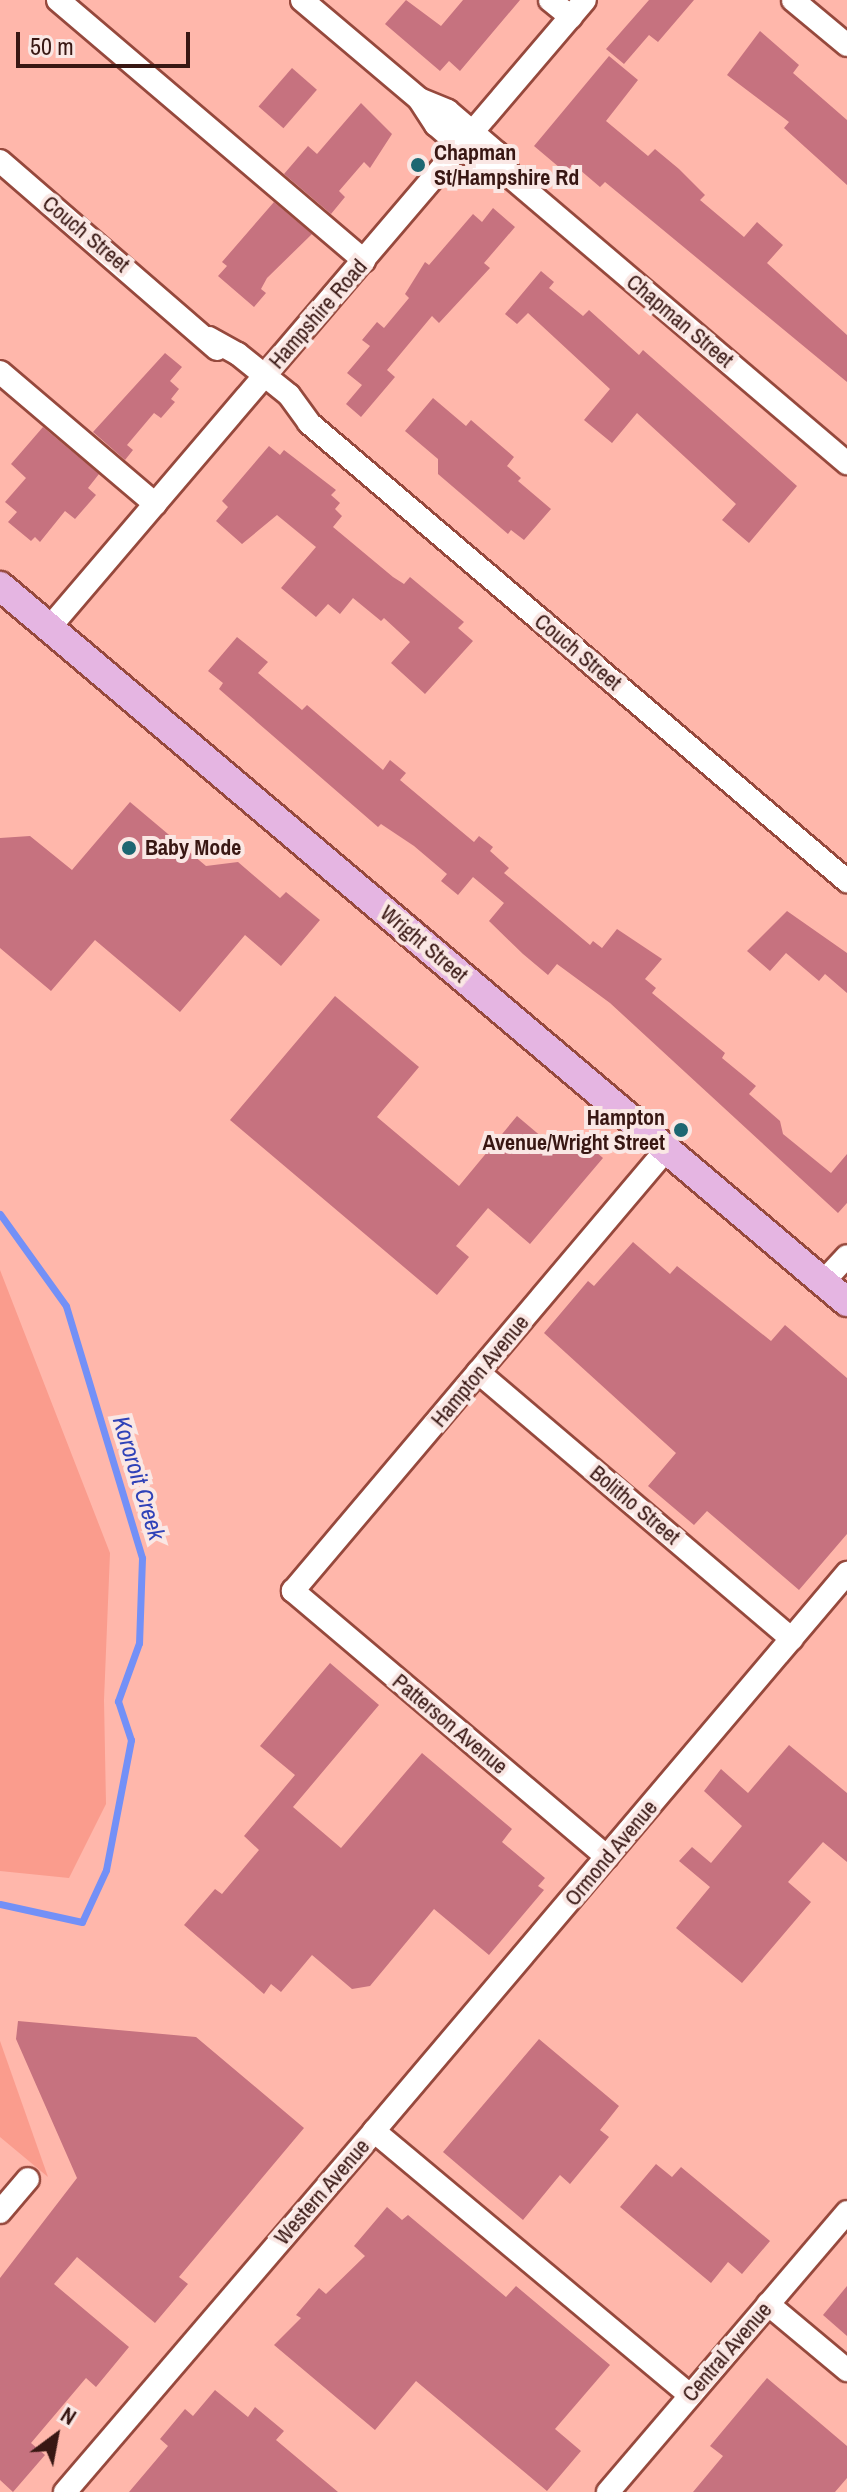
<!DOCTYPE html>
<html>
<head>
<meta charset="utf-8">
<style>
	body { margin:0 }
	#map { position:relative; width:847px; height:2492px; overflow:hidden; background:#ffb7ab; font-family:"Archivo Narrow",sans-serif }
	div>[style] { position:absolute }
	.green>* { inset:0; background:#fa9c8d }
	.stream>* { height:7px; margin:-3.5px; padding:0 3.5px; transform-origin:3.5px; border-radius:3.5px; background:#7390f7 }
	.building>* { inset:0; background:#c6727f; transform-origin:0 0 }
	.roads { filter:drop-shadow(2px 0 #96493d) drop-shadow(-2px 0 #96493d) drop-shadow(0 2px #96493d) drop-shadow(0 -2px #96493d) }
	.minor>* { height:22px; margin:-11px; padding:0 11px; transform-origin:11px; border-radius:11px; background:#fff }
	.major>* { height:28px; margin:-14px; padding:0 14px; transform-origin:14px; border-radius:14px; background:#e5b5e2 }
	.dots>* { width:22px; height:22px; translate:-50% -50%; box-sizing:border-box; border:4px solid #fae7e4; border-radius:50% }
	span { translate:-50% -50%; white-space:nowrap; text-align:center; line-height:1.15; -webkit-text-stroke:8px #fae7e4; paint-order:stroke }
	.poi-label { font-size:22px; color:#381713; font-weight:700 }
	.left { translate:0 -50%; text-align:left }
	.right { translate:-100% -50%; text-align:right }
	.street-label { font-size:22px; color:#381713 }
	.water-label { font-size:24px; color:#2f42b8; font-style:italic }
	.north { position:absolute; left:16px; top:2396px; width:80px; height:80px; -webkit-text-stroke:6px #fae7e4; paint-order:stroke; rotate:32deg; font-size:22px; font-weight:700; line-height:32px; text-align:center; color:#381713 }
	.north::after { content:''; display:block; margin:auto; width:28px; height:36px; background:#381713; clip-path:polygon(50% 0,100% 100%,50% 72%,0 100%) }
	.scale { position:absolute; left:16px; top:32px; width:174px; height:36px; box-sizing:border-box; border:4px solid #381713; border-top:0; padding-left:10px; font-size:24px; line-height:28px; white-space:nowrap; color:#381713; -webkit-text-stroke:6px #fae7e4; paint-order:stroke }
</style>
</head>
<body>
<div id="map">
	<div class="green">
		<i style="clip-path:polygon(0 1270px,110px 1553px,104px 1700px,106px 1804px,69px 1878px,0 1871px)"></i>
		<i style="clip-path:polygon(0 2041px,48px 2177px,0 2137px)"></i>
	</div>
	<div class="stream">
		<i style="left:0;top:1214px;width:113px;rotate:54.3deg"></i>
		<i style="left:66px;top:1306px;width:263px;rotate:73.2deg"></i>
		<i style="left:142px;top:1558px;width:85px;rotate:92deg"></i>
		<i style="left:139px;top:1643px;width:62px;rotate:109.9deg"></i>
		<i style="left:118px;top:1701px;width:41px;rotate:71.6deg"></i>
		<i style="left:131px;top:1740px;width:132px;rotate:100.9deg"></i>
		<i style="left:106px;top:1870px;width:57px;rotate:114.8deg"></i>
		<i style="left:82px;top:1922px;width:84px;rotate:-167.6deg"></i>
	</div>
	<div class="building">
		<i style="clip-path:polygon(406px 0,441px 26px,463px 0,520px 0,460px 71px,449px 61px,440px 71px,385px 24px)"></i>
		<i style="clip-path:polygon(649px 0,694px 0,658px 42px,649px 35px,624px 64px,606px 49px)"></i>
		<i style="clip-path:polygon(760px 31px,799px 65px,793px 73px,847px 120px,847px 185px,784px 128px,789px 122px,727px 75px)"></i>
		<i style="clip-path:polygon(609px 56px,638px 80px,606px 121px,648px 156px,655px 149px,679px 169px,705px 195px,700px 200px,744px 237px,757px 222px,783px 245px,767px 263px,847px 335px,847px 382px,605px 182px,600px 187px,573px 164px,566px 173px,534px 146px)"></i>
		<i style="left:292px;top:68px;width:33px;height:51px;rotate:41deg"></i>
		<i style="clip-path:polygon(361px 103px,392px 134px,370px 168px,364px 162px,339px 191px,345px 197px,331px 214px,284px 174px,308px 146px,317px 154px)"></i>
		<i style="clip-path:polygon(274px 202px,312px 234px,267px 278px,261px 289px,266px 293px,254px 307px,218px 276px,227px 266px,222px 262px)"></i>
		<i style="clip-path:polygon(493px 208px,515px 227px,484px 263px,490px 268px,439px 323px,432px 316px,387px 370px,395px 377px,361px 417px,346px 404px,362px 385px,347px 373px,370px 346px,362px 340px,377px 322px,384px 328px,409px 298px,405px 294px,425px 262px,429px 265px,473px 214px,482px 222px)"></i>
		<i style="clip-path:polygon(541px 271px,554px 282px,549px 288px,583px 316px,589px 310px,639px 355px,643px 350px,797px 486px,749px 543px,722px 520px,736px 504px,637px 413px,612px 443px,584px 420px,610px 389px,528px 313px,517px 324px,505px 314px)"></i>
		<i style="clip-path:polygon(165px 353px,182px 367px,170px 381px,179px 389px,171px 399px,175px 402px,161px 418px,154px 413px,127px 445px,133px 450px,125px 460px,93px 432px)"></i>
		<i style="clip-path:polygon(433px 398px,466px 426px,471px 420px,514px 457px,507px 466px,521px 478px,518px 481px,551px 509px,524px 540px,511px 530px,508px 534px,438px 474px,438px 459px,405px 431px)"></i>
		<i style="clip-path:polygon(43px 427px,99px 474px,88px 488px,96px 495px,75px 519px,65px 511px,40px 542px,35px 537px,31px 541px,8px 522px,17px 512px,5px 502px,26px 478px,11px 464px)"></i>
		<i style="clip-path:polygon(269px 446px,280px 455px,284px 450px,336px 490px,331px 495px,340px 503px,335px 509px,342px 516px,333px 527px,393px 577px,404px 584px,410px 577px,464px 622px,458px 628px,473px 641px,425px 694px,391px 663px,410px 642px,384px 618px,381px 621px,353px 598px,340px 614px,328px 604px,316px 617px,281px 588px,316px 547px,277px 515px,242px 544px,216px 521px,228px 507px,222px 501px)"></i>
		<i style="clip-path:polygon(237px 637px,268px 662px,258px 673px,302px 710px,307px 705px,383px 770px,390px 760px,406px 773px,400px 780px,474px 842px,479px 836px,493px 847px,490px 851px,509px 868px,504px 873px,590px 945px,593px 941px,602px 948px,617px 929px,662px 959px,645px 979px,656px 988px,652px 993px,725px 1053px,722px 1058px,756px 1086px,749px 1094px,780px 1121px,783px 1134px,831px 1173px,847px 1154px,847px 1203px,838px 1213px,610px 1003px,557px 964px,548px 975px,523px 954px,489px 921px,504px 903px,473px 877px,458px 895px,441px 881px,447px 874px,414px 846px,381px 824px,378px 827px,219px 689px,223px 683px,208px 671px)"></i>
		<i style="clip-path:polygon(130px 802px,206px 866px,238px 862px,280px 898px,286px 892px,320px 920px,281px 966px,245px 935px,180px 1012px,95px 940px,51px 991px,0 948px,0 838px,30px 836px,72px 870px)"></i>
		<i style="clip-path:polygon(787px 911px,847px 953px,847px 993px,825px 974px,819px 981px,786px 953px,770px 971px,747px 951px)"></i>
		<i style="clip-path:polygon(335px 996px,419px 1067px,377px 1117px,459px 1186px,517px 1116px,562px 1154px,577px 1136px,603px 1158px,530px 1244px,488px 1208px,456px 1246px,469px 1257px,437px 1295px,230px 1120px)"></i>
		<i style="clip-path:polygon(633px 1242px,670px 1274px,677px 1266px,771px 1341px,785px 1325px,847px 1378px,847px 1534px,799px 1590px,707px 1511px,694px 1525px,648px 1486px,676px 1453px,544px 1333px,588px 1281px,594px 1286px)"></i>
		<i style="clip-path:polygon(330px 1663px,379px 1705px,293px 1807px,341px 1848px,422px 1753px,512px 1829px,502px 1842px,545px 1878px,538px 1886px,544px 1890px,489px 1955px,434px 1909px,370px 1986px,352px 1989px,312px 1955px,281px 1992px,271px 1984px,264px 1994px,184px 1925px,215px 1889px,222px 1894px,259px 1850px,244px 1836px,295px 1775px,260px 1746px)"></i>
		<i style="clip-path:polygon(789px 1745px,847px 1793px,847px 1862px,823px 1842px,788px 1882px,811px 1902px,742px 1983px,676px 1928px,710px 1887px,679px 1861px,692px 1847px,711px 1863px,742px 1826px,704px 1791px,721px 1769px,748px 1793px)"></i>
		<i style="clip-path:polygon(18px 2021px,196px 2037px,304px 2128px,179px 2277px,188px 2284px,155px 2323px,77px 2257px,54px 2284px,129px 2347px,96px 2387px,86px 2378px,31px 2443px,45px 2455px,13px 2492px,0 2480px,0 2278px,77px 2178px,16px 2039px)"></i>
		<i style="clip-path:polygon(539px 2039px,619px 2106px,600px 2130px,609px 2137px,570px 2184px,560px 2175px,523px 2220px,443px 2152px)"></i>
		<i style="clip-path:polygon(656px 2164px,672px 2177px,681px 2167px,770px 2241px,742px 2274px,728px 2262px,711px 2283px,620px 2207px)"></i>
		<i style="clip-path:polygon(387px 2207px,402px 2220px,408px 2215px,506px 2297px,516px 2286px,610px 2365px,555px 2429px,581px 2451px,547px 2491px,416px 2381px,375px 2430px,274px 2345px,301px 2318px,296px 2315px,319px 2288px,326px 2294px,365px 2256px,354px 2246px)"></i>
		<i style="clip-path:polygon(847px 2286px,847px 2336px,823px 2315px)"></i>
		<i style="clip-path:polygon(767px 2378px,847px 2446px,847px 2478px,835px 2492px,693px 2492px,723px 2456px,710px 2446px)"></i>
		<i style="clip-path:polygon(215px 2390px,248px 2417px,255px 2407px,284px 2431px,276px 2440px,338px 2492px,129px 2492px,168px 2446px,160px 2439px,185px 2409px,193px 2416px)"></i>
	</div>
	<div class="roads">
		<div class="minor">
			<i style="left:58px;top:0;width:402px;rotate:40.4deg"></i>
			<i style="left:302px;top:0;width:153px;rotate:40.2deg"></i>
			<i style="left:419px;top:99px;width:31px;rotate:57deg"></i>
			<i style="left:436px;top:125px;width:65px;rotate:40.6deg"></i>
			<i style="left:485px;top:167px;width:29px;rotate:22deg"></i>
			<i style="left:550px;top:0;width:27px;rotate:39deg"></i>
			<i style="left:793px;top:0;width:70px;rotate:39.8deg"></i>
			<i style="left:419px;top:99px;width:31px;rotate:22deg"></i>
			<i style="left:448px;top:111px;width:65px;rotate:40.6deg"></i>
			<i style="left:497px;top:153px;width:29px;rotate:59deg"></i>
			<i style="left:512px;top:178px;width:440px;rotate:40.4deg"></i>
			<i style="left:0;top:161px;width:287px;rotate:40.9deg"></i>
			<i style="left:209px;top:338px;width:33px;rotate:29deg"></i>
			<i style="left:238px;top:354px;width:65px;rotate:38.8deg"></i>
			<i style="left:289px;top:395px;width:34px;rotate:54deg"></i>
			<i style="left:309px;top:423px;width:707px;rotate:40.41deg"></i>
			<i style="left:0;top:372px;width:204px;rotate:40.4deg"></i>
			<i style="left:50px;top:627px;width:824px;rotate:-49.53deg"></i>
			<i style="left:823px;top:1282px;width:35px;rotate:-47deg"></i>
			<i style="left:478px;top:1372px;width:412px;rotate:40.4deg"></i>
			<i style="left:607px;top:1857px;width:412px;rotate:-139.7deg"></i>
			<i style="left:293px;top:1591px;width:578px;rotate:-49.78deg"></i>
			<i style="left:374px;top:2131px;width:732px;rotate:-49.71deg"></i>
			<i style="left:0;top:2212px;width:43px;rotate:-49.7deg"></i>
			<i style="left:768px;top:2304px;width:103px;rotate:39.9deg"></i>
			<i style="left:65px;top:2492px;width:475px;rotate:-49.4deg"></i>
			<i style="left:374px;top:2131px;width:412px;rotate:39.9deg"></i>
			<i style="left:608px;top:2492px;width:368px;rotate:-49.5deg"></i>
		</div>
		<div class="major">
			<i style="left:0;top:586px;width:1109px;rotate:40.21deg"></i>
		</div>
	</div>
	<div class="dots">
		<i style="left:418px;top:165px;background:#1d6772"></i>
		<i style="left:129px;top:848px;background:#1d6772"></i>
		<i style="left:681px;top:1130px;background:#1d6772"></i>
	</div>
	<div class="poi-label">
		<span class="left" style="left:434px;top:165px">Chapman<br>St/Hampshire Rd</span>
		<span class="left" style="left:145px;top:848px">Baby Mode</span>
		<span class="right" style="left:665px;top:1130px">Hampton<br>Avenue/Wright Street</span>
	</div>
	<div class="street-label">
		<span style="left:86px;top:234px;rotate:40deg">Couch Street</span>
		<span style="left:318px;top:314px;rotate:-49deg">Hampshire Road</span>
		<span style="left:680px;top:321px;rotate:40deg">Chapman Street</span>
		<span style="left:578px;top:652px;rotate:40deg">Couch Street</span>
		<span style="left:424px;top:944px;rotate:40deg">Wright Street</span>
		<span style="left:480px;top:1371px;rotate:-50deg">Hampton Avenue</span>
		<span style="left:635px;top:1505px;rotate:40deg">Bolitho Street</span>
		<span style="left:450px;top:1724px;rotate:40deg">Patterson Avenue</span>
		<span style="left:611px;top:1853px;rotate:-50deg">Ormond Avenue</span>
		<span style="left:322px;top:2192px;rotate:-49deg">Western Avenue</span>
		<span style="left:727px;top:2352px;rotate:-49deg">Central Avenue</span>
	</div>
	<div class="water-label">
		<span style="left:139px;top:1478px;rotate:73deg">Kororoit Creek</span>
	</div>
	<div class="north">N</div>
	<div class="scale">50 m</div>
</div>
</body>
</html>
